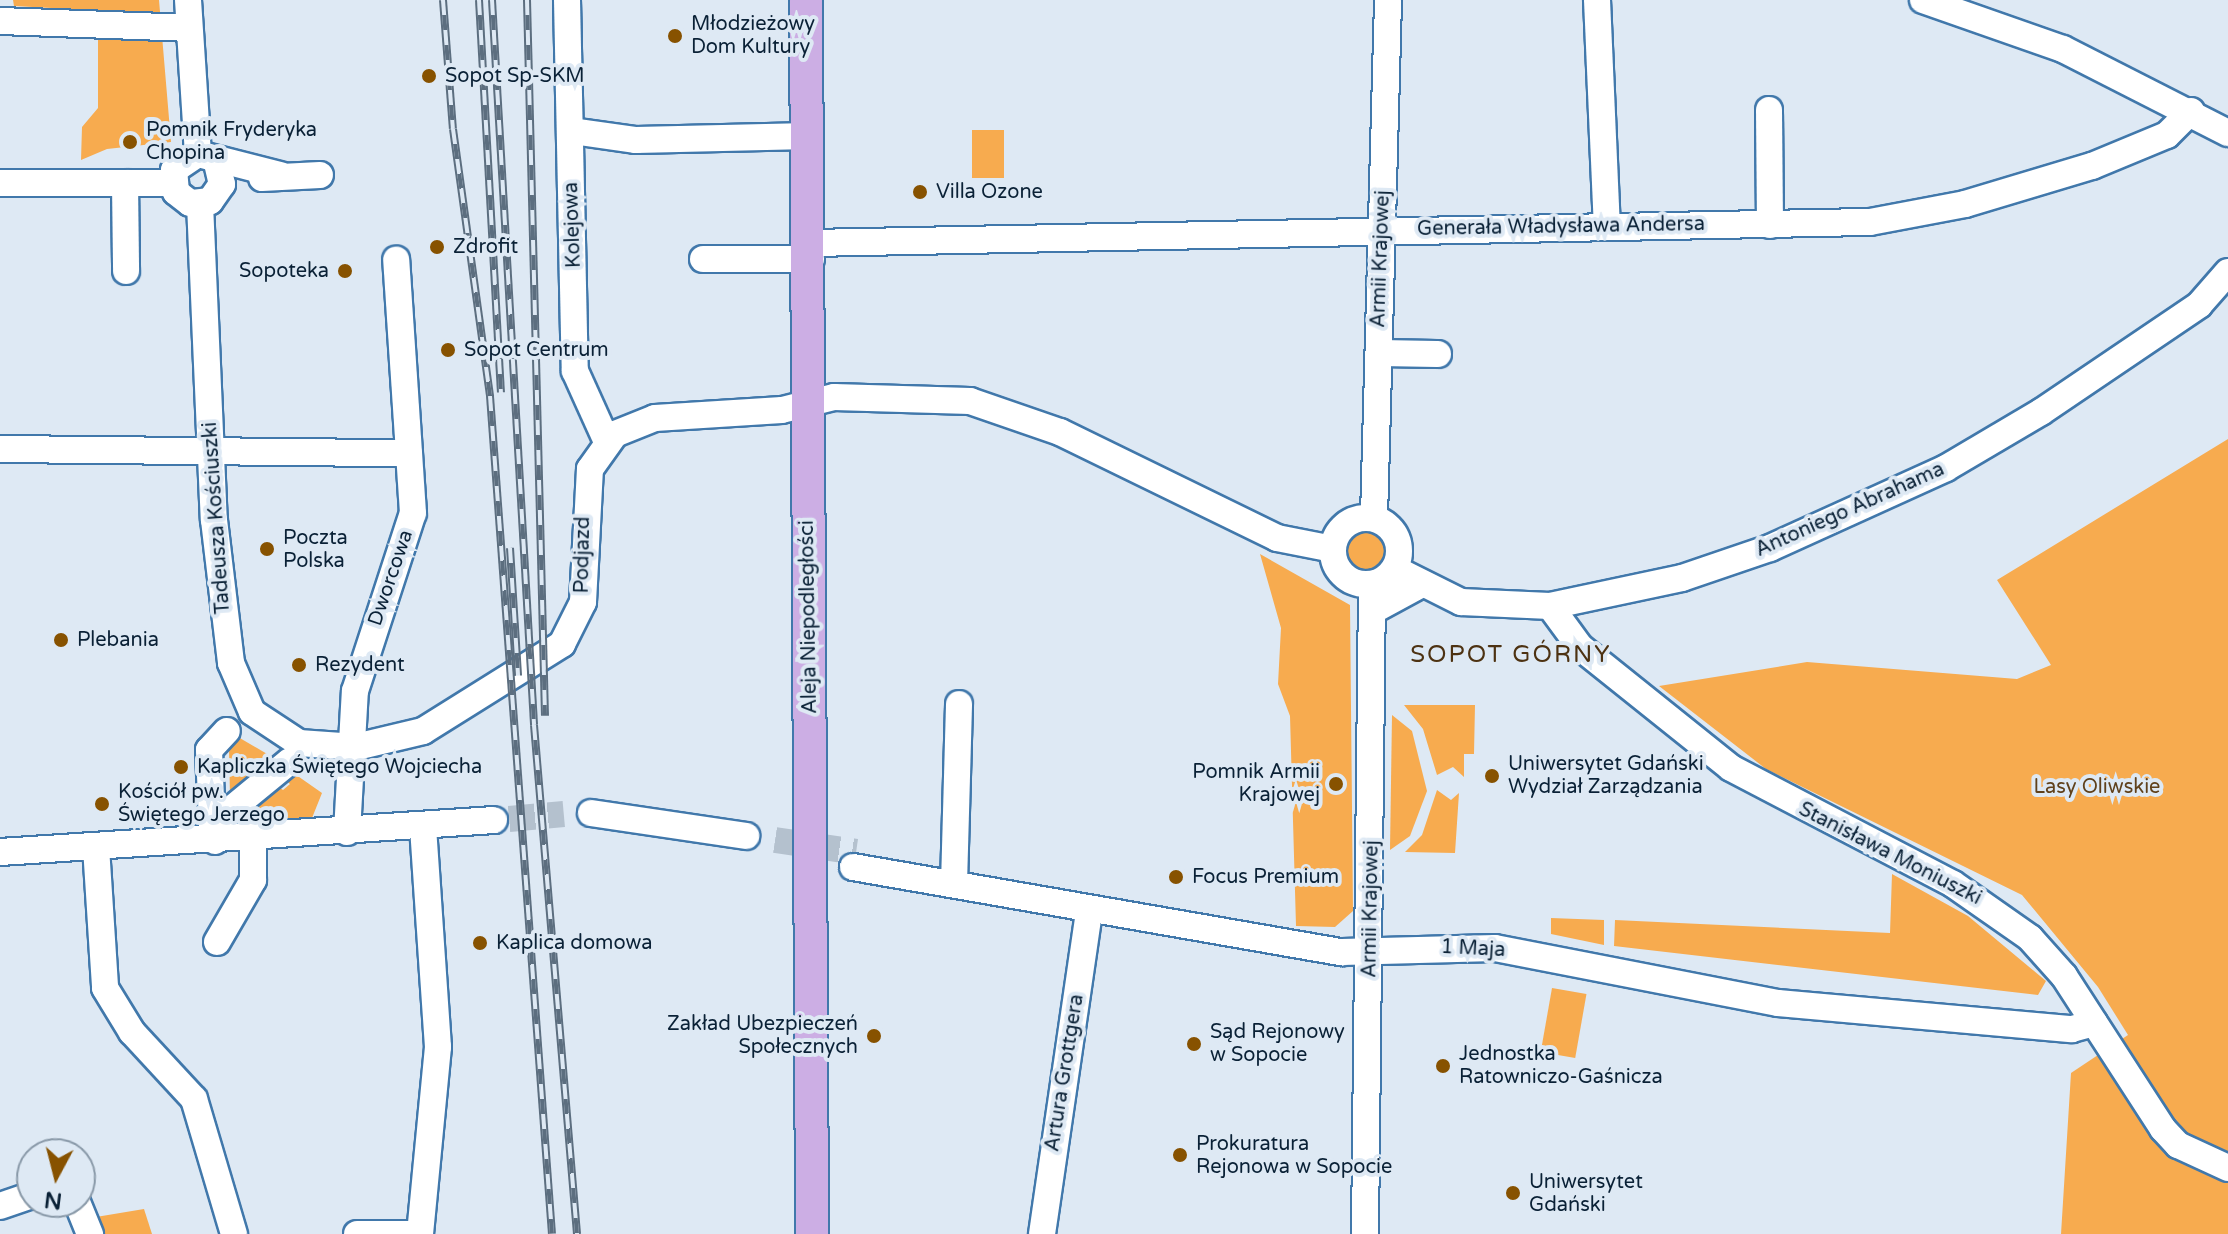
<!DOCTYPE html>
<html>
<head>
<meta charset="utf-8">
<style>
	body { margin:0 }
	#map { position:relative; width:2228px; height:1234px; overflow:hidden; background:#dee9f4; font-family:"Varela Round",sans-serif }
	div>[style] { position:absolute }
	.green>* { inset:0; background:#f7ab4f; transform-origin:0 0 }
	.round { border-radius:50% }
	.minor-tunnel>* { height:26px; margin-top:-13px; transform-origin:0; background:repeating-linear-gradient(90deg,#b4c1ce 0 26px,transparent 0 39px) }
	.roads { filter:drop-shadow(2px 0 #4178ab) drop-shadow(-2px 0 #4178ab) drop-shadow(0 2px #4178ab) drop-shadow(0 -2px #4178ab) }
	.minor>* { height:26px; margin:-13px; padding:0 13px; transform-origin:13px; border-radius:13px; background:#fff }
	.minor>.ring { margin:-13px; padding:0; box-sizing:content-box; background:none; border:26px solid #fff; border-radius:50% }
	.major>* { height:32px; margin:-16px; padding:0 16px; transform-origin:16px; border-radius:16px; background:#ccaee4 }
	.rail>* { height:8px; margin-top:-4px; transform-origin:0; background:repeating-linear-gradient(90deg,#dee9f4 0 15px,#5c6e7f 0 30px); box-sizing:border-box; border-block:2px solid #5c6e7f }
	.dots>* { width:22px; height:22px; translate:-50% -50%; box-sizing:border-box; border:4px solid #dee9f4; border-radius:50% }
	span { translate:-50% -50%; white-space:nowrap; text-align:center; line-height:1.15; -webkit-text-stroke:8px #dee9f4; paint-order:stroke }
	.poi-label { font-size:20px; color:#0a2136 }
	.left { translate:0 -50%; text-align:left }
	.right { translate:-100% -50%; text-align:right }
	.street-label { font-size:20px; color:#0a2136 }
	.park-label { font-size:20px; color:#60411b }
	.quarter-label { font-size:24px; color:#4d3212; letter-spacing:2px }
	.north { position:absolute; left:16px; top:1138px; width:80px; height:80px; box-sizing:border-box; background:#dee9f4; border:2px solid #8999a8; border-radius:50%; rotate:187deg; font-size:22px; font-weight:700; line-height:32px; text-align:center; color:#0a2136 }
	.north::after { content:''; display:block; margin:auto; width:28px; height:36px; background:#875200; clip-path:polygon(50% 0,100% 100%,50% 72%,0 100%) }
</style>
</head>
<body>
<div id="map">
	<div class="green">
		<i style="clip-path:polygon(13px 0,159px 0,171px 142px,107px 149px,81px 160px,82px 127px,98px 108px,98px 31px,70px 29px,70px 9px,14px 6px)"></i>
		<i style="left:972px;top:130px;width:32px;height:48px"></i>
		<i style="clip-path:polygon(2228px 439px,2228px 1234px,2061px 1234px,2071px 1073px,2128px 1035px,2098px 987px,2022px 895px,1766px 769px,1659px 686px,1807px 662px,2017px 679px,2051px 665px,1997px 580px)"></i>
		<i class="round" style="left:1347px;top:532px;width:38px;height:38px"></i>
		<i style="clip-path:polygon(1260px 554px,1350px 605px,1353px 911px,1335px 927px,1296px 926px,1290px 716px,1278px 684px,1281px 628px)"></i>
		<i style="clip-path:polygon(1404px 705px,1475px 705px,1474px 754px,1464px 754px,1464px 777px,1453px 767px,1437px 775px,1423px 729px)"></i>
		<i style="clip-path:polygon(1392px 715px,1412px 731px,1427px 791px,1410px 836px,1390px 850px)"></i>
		<i style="clip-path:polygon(238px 737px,274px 758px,230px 796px,229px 749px)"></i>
		<i style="clip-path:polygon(292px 772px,322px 793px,312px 818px,233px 825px,233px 817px,276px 785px,283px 790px,290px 784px,284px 779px)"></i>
		<i style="clip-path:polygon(1437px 790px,1451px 800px,1459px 793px,1455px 853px,1405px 852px,1422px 835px)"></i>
		<i style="clip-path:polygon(1892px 874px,1968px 916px,2046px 981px,2038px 995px,1614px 946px,1615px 920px,1890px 933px)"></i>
		<i style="clip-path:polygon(1551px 918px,1604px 920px,1604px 945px,1551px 934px)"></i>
		<i style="left:1552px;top:988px;width:35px;height:65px;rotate:10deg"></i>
		<i style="clip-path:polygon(144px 1209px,152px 1234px,95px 1234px,90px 1218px)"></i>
	</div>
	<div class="minor-tunnel">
		<i style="left:509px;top:819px;width:55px;rotate:-5.2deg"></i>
		<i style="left:775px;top:840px;width:82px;rotate:8.4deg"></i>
	</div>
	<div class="roads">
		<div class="minor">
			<i style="left:188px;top:0;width:154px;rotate:86.3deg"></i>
			<i style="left:567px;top:0;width:371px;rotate:88.8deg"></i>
			<i style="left:575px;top:371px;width:78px;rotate:65.7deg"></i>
			<i style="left:1597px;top:0;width:226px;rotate:87.5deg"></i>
			<i style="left:1923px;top:0;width:148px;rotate:19.3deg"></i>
			<i style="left:2063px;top:49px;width:185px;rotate:27deg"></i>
			<i style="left:0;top:21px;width:188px;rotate:2.1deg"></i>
			<i style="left:1769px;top:110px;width:115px;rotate:89.5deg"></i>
			<i style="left:572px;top:131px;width:65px;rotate:8deg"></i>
			<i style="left:636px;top:140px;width:173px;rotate:-1.3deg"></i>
			<i style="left:217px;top:163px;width:22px;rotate:77deg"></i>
			<i style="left:222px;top:184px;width:21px;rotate:125deg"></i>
			<i style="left:210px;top:201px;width:20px;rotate:174deg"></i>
			<i style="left:190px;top:203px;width:18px;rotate:-142deg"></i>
			<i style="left:176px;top:192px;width:22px;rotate:-95deg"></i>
			<i style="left:174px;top:170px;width:29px;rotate:-34deg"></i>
			<i style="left:198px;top:154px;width:85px;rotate:14.4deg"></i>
			<i style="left:262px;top:178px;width:58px;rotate:-3deg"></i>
			<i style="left:0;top:183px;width:173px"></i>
			<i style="left:125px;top:183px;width:88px;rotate:89.3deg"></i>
			<i style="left:200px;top:204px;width:316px;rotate:87.5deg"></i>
			<i style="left:214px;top:520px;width:144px;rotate:83.2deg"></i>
			<i style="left:231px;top:663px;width:53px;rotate:66.8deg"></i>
			<i style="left:252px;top:712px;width:56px;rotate:33.4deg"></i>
			<i style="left:299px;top:743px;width:57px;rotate:4deg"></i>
			<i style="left:356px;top:747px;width:69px;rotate:-13.4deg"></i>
			<i style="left:423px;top:731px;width:164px;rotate:-32deg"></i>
			<i style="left:562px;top:644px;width:47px;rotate:-63.4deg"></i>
			<i style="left:583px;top:602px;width:133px;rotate:-87deg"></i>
			<i style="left:590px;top:469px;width:43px;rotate:-54.5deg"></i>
			<i style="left:615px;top:434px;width:43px;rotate:-21.8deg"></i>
			<i style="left:655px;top:418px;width:127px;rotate:-3.6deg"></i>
			<i style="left:782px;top:410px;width:54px;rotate:-14deg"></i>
			<i style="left:834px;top:397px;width:136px;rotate:1.7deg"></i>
			<i style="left:970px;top:401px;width:95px;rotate:19deg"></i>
			<i style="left:1060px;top:432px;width:242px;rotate:26deg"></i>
			<i style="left:1277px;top:538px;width:57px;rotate:11.1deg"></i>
			<i style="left:811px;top:243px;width:1059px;rotate:-1.14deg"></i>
			<i style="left:1870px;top:222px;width:97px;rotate:-10.7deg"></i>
			<i style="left:1965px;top:204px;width:133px;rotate:-16.7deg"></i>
			<i style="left:2092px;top:166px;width:81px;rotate:-22.5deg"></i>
			<i style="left:2167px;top:135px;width:34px;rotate:-45deg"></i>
			<i style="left:703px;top:259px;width:108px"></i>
			<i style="left:1379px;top:353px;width:59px;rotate:1deg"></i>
			<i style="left:0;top:449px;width:409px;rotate:0.6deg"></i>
			<i class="ring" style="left:1333px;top:518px;width:40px;height:40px"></i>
			<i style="left:1374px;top:518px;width:518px;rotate:-88.45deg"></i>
			<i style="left:1395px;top:569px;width:74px;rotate:26.6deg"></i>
			<i style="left:1461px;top:602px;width:89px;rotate:2.6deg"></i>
			<i style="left:1550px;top:606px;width:135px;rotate:-12deg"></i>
			<i style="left:1682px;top:578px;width:93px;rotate:-18.8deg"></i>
			<i style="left:1770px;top:548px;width:193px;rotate:-24.4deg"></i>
			<i style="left:1946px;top:468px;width:110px;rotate:-30.5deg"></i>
			<i style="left:2041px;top:412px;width:191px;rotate:-34.1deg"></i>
			<i style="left:2199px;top:305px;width:44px;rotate:-48.7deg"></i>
			<i style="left:1550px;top:606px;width:51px;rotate:53.8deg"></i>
			<i style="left:1580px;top:647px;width:193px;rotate:38.7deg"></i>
			<i style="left:1731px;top:768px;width:250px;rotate:27.6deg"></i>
			<i style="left:1953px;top:884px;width:94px;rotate:35deg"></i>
			<i style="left:2030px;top:938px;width:51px;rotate:48.2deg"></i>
			<i style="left:2064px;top:976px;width:182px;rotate:57.1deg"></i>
			<i style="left:2163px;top:1129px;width:22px;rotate:47deg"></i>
			<i style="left:2178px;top:1145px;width:55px;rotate:24.7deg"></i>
			<i style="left:1372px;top:611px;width:55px;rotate:-28.4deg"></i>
			<i style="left:591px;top:813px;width:157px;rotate:8.4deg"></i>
			<i style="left:212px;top:825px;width:75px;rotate:-92.3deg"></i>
			<i style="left:209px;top:750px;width:26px;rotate:-47deg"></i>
			<i style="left:347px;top:832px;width:141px;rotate:-86.8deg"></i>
			<i style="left:355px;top:691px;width:187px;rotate:-72deg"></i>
			<i style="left:413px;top:513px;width:254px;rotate:-93.8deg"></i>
			<i style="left:215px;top:841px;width:16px;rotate:-101deg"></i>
			<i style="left:212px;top:825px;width:101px;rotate:-39.4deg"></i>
			<i style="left:96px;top:847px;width:141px;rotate:86.3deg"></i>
			<i style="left:105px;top:988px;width:52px;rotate:58.5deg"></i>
			<i style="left:132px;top:1032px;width:91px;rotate:47.2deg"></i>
			<i style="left:194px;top:1099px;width:141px;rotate:73.5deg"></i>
			<i style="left:0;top:852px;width:495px;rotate:-3.7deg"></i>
			<i style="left:853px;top:867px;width:496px;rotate:9.9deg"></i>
			<i style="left:1342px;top:952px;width:153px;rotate:-1.5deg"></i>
			<i style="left:1495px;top:948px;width:288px;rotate:11deg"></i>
			<i style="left:1778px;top:1003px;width:295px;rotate:5.1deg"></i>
			<i style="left:2072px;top:1029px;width:23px;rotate:-15deg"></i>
			<i style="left:954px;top:884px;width:180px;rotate:-88.4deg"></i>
			<i style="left:217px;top:942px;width:72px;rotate:-59.9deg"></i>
			<i style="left:253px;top:880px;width:42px;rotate:-90deg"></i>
			<i style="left:77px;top:1202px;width:35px;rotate:68deg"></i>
			<i style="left:0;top:1206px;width:34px;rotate:-19deg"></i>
			<i style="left:357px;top:1234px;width:63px"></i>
			<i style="left:420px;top:1234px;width:188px;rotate:-84.5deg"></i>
			<i style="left:438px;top:1047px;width:222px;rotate:-93.9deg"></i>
			<i style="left:1042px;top:1234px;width:324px;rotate:-81.7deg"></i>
			<i style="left:1365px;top:1234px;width:650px;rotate:-89.38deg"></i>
		</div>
		<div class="major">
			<i style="left:806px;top:0;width:1234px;rotate:89.72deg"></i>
		</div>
	</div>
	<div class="rail">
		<i style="left:443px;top:0;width:129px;rotate:85.6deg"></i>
		<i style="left:453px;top:129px;width:270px;rotate:82.1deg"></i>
		<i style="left:490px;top:396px;width:840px;rotate:85.77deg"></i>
		<i style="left:479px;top:0;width:393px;rotate:86.8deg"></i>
		<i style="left:492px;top:0;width:726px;rotate:86.68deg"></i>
		<i style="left:534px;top:725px;width:511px;rotate:85.17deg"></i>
		<i style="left:527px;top:0;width:716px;rotate:88.56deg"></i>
		<i style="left:510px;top:548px;width:128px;rotate:86.4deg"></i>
	</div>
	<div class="dots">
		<i style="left:675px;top:36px;background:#875200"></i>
		<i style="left:429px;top:76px;background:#875200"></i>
		<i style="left:130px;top:142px;background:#875200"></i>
		<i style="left:920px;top:192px;background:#875200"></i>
		<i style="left:437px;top:247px;background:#875200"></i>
		<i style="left:345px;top:271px;background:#875200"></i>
		<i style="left:448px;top:350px;background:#875200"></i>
		<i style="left:267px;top:549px;background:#875200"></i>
		<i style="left:61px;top:640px;background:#875200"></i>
		<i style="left:299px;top:665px;background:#875200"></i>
		<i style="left:181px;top:767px;background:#875200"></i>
		<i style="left:1492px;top:776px;background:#875200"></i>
		<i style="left:1336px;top:784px;background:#875200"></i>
		<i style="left:102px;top:804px;background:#875200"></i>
		<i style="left:1176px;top:877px;background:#875200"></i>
		<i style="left:480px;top:943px;background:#875200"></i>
		<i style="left:874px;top:1036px;background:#875200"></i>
		<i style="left:1194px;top:1044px;background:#875200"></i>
		<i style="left:1443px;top:1066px;background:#875200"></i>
		<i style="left:1180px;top:1155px;background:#875200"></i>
		<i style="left:1513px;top:1193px;background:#875200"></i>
	</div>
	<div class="poi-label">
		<span class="left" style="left:691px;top:36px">Młodzieżowy<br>Dom Kultury</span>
		<span class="left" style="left:445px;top:76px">Sopot Sp-SKM</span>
		<span class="left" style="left:146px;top:142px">Pomnik Fryderyka<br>Chopina</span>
		<span class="left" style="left:936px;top:192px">Villa Ozone</span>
		<span class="left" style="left:453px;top:247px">Zdrofit</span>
		<span class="right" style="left:329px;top:271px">Sopoteka</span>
		<span class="left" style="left:464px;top:350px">Sopot Centrum</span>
		<span class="left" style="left:283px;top:550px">Poczta<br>Polska</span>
		<span class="left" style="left:77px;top:640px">Plebania</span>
		<span class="left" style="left:315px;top:665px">Rezydent</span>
		<span class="left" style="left:1508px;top:776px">Uniwersytet Gdański<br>Wydział Zarządzania</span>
		<span class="left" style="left:197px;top:767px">Kapliczka Świętego Wojciecha</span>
		<span class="right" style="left:1320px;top:784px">Pomnik Armii<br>Krajowej</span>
		<span class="left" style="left:118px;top:804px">Kościół pw.<br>Świętego Jerzego</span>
		<span class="left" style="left:1192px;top:877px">Focus Premium</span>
		<span class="left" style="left:496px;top:943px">Kaplica domowa</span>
		<span class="right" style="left:858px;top:1036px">Zakład Ubezpieczeń<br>Społecznych</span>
		<span class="left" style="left:1210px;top:1044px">Sąd Rejonowy<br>w Sopocie</span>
		<span class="left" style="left:1459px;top:1066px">Jednostka<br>Ratowniczo-Gaśnicza</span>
		<span class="left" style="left:1196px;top:1156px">Prokuratura<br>Rejonowa w Sopocie</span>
		<span class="left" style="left:1529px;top:1194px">Uniwersytet<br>Gdański</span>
	</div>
	<div class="street-label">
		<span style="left:573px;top:225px;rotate:-92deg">Kolejowa</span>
		<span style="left:1561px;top:227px;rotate:-1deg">Generała Władysława Andersa</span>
		<span style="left:1381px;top:259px;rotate:-88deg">Armii Krajowej</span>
		<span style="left:1850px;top:510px;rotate:-24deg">Antoniego Abrahama</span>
		<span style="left:217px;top:518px;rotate:-94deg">Tadeusza Kościuszki</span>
		<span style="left:583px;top:555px;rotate:-89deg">Podjazd</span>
		<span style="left:391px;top:578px;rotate:-71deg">Dworcowa</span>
		<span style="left:809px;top:617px;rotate:-91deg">Aleja Niepodległości</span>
		<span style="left:1890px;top:854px;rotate:27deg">Stanisława Moniuszki</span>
		<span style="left:1371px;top:909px;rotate:-89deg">Armii Krajowej</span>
		<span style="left:1473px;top:949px;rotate:3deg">1 Maja</span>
		<span style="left:1065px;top:1073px;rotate:-81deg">Artura Grottgera</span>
	</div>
	<div class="park-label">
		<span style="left:2097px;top:787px">Lasy Oliwskie</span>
	</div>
	<div class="quarter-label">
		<span style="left:1511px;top:655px">SOPOT GÓRNY</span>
	</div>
	<div class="north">N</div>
</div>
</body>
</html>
